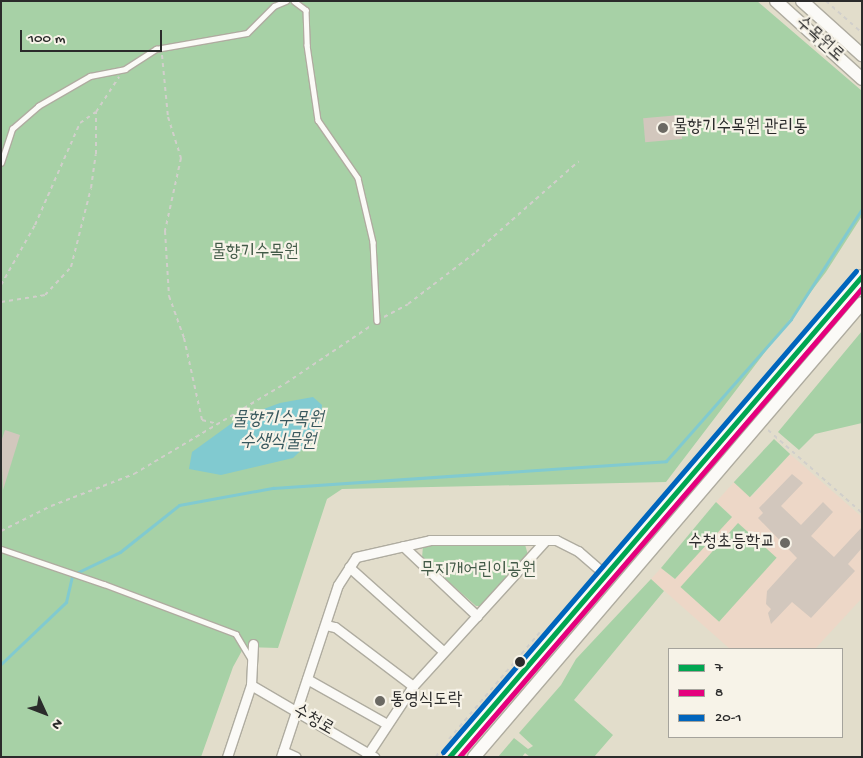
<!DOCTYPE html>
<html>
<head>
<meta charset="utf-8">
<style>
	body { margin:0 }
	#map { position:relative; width:863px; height:758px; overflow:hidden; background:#e2ddcb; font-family:"Gochi Hand","Poor Story",sans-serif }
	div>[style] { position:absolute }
	.built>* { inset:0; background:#edd7c7 }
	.green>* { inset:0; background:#a7d1a6; transform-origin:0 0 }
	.water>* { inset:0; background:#81cad0 }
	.stream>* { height:3px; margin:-1.5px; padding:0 1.5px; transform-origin:1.5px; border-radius:1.5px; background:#81cad0 }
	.building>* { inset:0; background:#d2c7bd; transform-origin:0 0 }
	.path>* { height:2px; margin-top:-1px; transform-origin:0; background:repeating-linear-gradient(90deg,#d1cfcb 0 4px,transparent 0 8px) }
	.roads { filter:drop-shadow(1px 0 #afaca0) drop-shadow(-1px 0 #afaca0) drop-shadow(0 1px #afaca0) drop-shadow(0 -1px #afaca0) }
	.lane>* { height:4.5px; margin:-2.25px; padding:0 2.25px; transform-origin:2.25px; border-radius:2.25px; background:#fbfaf7 }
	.street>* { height:9px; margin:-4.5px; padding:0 4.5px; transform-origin:4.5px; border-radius:4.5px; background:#fbfaf7 }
	.secondary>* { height:12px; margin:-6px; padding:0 6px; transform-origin:6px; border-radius:6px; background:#fbfaf7 }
	.bus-1>* { height:5px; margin:-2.5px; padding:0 2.5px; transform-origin:2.5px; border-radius:2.5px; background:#00a651 }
	.bus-2>* { height:5px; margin:-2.5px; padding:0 2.5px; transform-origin:2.5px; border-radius:2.5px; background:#e5007d }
	.bus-3>* { height:5px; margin:-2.5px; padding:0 2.5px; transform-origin:2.5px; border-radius:2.5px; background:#0065bd }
	.dots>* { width:14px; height:14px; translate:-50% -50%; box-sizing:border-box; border:2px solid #f7f3e8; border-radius:50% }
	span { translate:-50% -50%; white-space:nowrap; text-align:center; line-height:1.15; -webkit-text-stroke:4.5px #f7f3e8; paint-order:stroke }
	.street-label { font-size:18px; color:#2b2b2b }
	.poi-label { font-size:18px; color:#2b2b2b }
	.left { translate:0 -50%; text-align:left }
	.right { translate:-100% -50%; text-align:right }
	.park-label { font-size:18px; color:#425a47 }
	.water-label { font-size:19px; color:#38585d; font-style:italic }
	.frame { position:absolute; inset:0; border:2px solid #2b2b2b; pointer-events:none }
	.legend { position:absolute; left:668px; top:648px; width:175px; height:90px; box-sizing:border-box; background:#f7f3e8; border:1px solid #a5a39c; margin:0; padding:6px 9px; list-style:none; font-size:15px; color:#2b2b2b }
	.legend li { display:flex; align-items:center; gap:10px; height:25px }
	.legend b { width:25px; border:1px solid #a5a39c }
	.north { position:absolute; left:20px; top:688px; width:50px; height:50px; -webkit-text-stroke:4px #f7f3e8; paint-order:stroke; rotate:133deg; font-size:14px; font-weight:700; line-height:20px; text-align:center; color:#2b2b2b }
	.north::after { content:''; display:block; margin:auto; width:18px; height:22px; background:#2b2b2b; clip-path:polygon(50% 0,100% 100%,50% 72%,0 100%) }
	.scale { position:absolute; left:20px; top:30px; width:142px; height:22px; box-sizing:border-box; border:2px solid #2b2b2b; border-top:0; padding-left:6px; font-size:15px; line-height:18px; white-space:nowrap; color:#2b2b2b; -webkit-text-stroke:4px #f7f3e8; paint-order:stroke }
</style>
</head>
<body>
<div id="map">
	<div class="built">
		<i style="clip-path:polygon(790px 454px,862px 517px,862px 598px,815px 649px,730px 649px,651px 579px,661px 568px,675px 579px,732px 516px,716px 502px,734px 482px,752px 496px)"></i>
	</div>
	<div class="green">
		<i style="clip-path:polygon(1px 1px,757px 1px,862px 91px,862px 216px,826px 272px,666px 482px,342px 489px,327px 499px,278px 648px,244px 647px,233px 667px,201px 757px,1px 757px)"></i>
		<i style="clip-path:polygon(862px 331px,862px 423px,815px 434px,799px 450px,778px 432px)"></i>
		<i style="left:774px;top:439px;width:22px;height:59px;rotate:43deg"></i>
		<i style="clip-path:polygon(716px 502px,732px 517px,675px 579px,661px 568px)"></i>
		<i style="left:738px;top:523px;width:52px;height:86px;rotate:42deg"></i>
		<i style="clip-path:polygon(524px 541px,528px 555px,483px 606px,476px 606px,422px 558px,423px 546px)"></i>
		<i style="clip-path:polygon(651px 579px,664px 591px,574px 700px,613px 735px,594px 757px,530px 757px,525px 753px,522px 757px,498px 757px,514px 738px,528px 749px,533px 746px,519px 733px,561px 685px,576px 659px)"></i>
	</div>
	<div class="water">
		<i style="clip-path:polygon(313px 397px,322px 405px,320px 426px,311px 441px,293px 458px,221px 475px,189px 469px,192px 452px,239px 418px,280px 403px)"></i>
	</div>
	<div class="stream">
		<i style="left:1px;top:664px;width:90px;rotate:-43.6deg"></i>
		<i style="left:66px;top:602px;width:28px;rotate:-77deg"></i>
		<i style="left:72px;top:575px;width:53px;rotate:-25.6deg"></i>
		<i style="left:120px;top:552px;width:75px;rotate:-38.5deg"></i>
		<i style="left:179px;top:505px;width:96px;rotate:-10.3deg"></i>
		<i style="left:273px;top:488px;width:394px;rotate:-3.9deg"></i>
		<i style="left:666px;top:461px;width:189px;rotate:-48.6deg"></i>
		<i style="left:791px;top:319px;width:131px;rotate:-57.2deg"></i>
	</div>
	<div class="building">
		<i style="left:680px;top:115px;width:24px;height:37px;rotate:85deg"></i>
		<i style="clip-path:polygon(5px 430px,20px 435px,3px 490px,1px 442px)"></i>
		<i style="clip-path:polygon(792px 474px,803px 483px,781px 506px,801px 525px,823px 502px,833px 512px,811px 536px,834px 557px,862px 527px,862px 548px,848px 564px,855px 571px,811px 618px,792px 602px,771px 624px,768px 613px,771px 609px,766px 604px,767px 591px,797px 558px,758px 518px,763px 513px,759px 508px)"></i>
	</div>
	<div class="path">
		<i style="left:826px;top:1px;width:48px;rotate:41.6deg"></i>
		<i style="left:162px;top:55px;width:62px;rotate:84.5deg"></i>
		<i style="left:168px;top:117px;width:43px;rotate:72.4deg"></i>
		<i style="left:181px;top:158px;width:75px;rotate:102.4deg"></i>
		<i style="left:165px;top:231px;width:65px;rotate:86.5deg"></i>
		<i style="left:169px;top:296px;width:45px;rotate:70.3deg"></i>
		<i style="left:184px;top:338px;width:84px;rotate:77.6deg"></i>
		<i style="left:202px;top:420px;width:16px;rotate:14deg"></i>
		<i style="left:1px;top:285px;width:69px;rotate:-60.5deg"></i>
		<i style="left:35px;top:225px;width:111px;rotate:-66.2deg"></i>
		<i style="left:80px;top:123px;width:19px;rotate:-35deg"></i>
		<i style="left:1px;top:302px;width:45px;rotate:-9deg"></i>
		<i style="left:45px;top:295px;width:38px;rotate:-47deg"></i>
		<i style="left:71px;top:267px;width:81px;rotate:-75.8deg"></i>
		<i style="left:91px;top:188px;width:34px;rotate:-82deg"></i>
		<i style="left:96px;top:154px;width:42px;rotate:-90deg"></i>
		<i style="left:96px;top:112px;width:42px;rotate:-56.7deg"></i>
		<i style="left:384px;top:317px;width:27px;rotate:-28deg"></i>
		<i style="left:408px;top:304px;width:86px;rotate:-37.4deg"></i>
		<i style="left:476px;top:252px;width:137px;rotate:-41.5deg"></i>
		<i style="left:768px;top:430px;width:125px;rotate:41.4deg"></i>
		<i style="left:1px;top:531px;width:56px;rotate:-26.6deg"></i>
		<i style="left:51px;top:506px;width:89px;rotate:-21.1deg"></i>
		<i style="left:134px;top:474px;width:177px;rotate:-30.9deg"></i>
		<i style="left:286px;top:383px;width:104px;rotate:-34deg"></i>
		<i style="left:449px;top:739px;width:140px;rotate:-49.6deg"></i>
		<i style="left:436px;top:757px;width:6px;rotate:-59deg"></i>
	</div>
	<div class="roads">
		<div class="lane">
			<i style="left:294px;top:1px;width:15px;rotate:37deg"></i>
			<i style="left:306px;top:10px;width:35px;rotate:88deg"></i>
			<i style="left:307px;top:45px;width:76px;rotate:81.7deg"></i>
			<i style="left:318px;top:120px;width:70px;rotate:55.4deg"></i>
			<i style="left:358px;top:178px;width:66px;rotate:76.8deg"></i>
			<i style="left:373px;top:242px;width:79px;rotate:87.1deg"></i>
			<i style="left:1px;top:163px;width:36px;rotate:-72deg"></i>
			<i style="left:12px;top:129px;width:35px;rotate:-41deg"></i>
			<i style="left:38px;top:106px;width:60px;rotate:-30deg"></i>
			<i style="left:90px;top:76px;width:36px;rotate:-11deg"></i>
			<i style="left:125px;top:69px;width:37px;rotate:-33deg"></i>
			<i style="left:156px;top:49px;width:92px;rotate:-10deg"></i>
			<i style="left:247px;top:33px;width:38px;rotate:-45deg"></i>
			<i style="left:274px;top:6px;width:13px;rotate:-23deg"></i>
			<i style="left:1px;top:549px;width:109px;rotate:18.8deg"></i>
			<i style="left:104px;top:584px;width:141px;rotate:20.7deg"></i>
			<i style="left:236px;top:634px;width:27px;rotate:59deg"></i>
		</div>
		<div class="street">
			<i style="left:403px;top:546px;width:102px;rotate:43.4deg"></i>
			<i style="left:349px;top:567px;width:126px;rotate:41.8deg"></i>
			<i style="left:326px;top:625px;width:9px;rotate:13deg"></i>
			<i style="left:335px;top:627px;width:98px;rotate:37.1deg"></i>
			<i style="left:307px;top:679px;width:90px;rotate:29.4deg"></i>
			<i style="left:251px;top:685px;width:143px;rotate:30.3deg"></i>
			<i style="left:283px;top:751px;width:14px;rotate:25deg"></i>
			<i style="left:227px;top:757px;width:76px;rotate:-71.6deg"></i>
			<i style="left:251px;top:685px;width:41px;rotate:-87.2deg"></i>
			<i style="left:281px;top:757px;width:181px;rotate:-71.7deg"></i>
			<i style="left:338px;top:585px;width:33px;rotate:-57deg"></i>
			<i style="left:356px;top:557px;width:76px;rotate:-12.9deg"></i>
			<i style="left:430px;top:540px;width:126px"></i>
			<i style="left:556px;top:540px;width:25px;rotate:27deg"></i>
			<i style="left:578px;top:551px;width:35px;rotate:41deg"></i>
			<i style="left:366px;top:757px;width:85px;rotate:-56.5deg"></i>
			<i style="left:413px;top:686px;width:196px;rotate:-47.7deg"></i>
		</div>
		<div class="secondary">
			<i style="left:776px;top:1px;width:116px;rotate:42.2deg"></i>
			<i style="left:802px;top:1px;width:81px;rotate:42deg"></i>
			<i style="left:449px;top:757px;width:634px;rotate:-49.35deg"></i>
			<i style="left:474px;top:757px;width:597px;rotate:-49.48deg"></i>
		</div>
	</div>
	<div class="bus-1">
		<i style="left:449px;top:757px;width:634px;rotate:-49.35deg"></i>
	</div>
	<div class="bus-2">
		<i style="left:459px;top:757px;width:618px;rotate:-49.33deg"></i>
	</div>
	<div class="bus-3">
		<i style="left:443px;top:752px;width:634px;rotate:-49.35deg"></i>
	</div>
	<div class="dots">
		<i style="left:663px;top:128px;background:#6b6963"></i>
		<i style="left:785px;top:543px;background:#6b6963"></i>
		<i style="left:520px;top:662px;background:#2b2b2b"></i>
		<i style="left:380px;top:701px;background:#6b6963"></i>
	</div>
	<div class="street-label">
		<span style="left:819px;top:40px;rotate:42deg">수목원로</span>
		<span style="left:313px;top:721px;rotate:30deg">수청로</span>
	</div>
	<div class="poi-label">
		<span class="left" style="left:673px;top:128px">물향기수목원 관리동</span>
		<span class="right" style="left:775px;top:543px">수청초등학교</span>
		<span class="left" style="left:390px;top:701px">통영식도락</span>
	</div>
	<div class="park-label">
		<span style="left:255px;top:253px">물향기수목원</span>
		<span style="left:478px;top:571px">무지개어린이공원</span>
	</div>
	<div class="water-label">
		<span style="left:278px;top:432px">물향기수목원<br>수생식물원</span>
	</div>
	<div class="frame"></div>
	<ul class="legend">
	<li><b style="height:6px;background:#00a651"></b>7</li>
	<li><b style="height:6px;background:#e5007d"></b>8</li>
	<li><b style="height:6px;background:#0065bd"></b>20-1</li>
	</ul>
	<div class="north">N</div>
	<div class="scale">100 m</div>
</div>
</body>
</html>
